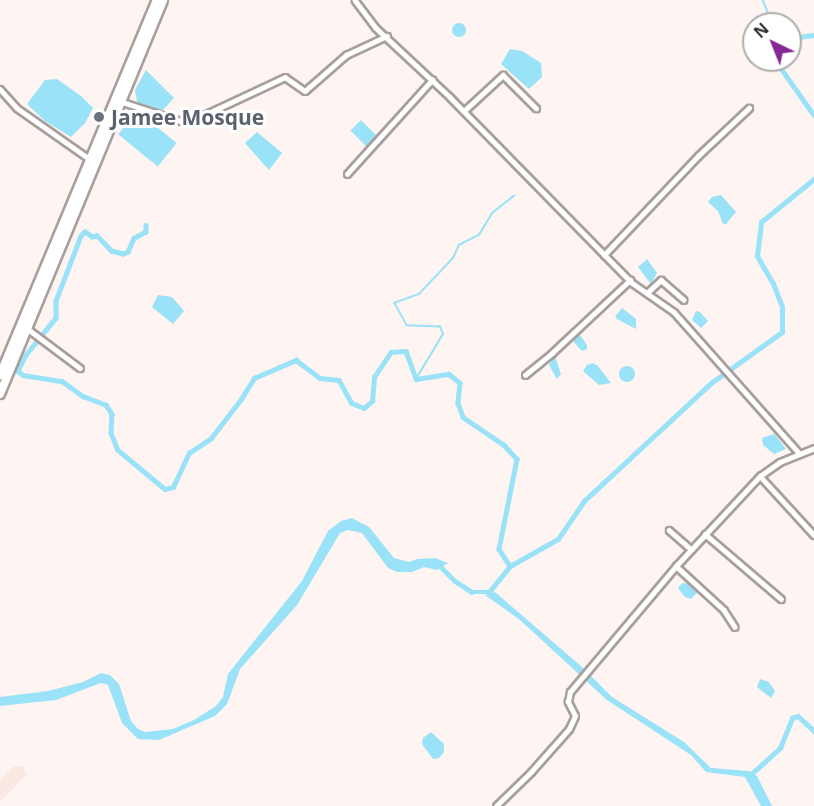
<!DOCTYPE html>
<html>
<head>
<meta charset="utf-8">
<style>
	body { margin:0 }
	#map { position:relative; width:814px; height:806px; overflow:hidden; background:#fef4f1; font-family:"Open Sans",sans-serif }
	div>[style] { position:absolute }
	.industrial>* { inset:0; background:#fce8e2 }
	.water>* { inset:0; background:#99e2f7; transform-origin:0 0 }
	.round { border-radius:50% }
	.stream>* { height:1.5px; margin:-0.75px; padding:0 0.75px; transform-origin:0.75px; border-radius:0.75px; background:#99e2f7 }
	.canal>* { height:4.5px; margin:-2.25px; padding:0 2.25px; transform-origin:2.25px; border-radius:2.25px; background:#99e2f7 }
	.roads { filter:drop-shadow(2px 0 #a89f9c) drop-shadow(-2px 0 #a89f9c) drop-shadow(0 2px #a89f9c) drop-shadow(0 -2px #a89f9c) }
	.minor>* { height:4.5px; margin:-2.25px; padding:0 2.25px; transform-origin:2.25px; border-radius:2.25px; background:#fff }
	.trunk>* { height:8px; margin:-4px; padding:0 4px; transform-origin:4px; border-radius:4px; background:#fff }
	.dots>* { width:16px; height:16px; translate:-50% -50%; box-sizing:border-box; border:3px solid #fff; border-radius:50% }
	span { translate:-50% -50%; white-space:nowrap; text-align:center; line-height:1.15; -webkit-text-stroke:6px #fff; paint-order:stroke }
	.worship-label { font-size:21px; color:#5b616d; font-weight:700 }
	.left { translate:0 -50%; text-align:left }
	.north { position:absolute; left:742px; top:12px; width:60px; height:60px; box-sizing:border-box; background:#fff; border:2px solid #aeadac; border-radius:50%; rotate:317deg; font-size:16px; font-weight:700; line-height:24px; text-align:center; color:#353130 }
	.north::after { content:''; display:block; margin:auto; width:21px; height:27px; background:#842894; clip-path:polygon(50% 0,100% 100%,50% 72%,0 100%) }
</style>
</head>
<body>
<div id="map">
	<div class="industrial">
		<i style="clip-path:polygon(14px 766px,23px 766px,26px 775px,0 802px,0 780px)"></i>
	</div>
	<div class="water">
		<i class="round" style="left:452px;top:23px;width:14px;height:14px"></i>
		<i style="clip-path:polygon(510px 49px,522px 51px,541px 63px,542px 77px,529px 89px,501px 64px)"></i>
		<i style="clip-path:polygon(146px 70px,174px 98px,160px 113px,137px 102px,135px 90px)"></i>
		<i style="clip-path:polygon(57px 79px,81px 96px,93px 108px,85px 123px,71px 137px,45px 121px,27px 104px,45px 80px)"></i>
		<i style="left:137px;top:111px;width:51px;height:30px;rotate:39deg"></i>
		<i style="left:361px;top:120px;width:23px;height:15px;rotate:45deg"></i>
		<i style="clip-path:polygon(257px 132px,282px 153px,269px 170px,245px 143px)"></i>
		<i style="clip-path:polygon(721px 195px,736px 212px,726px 224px,723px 224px,718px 211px,708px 202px,712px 197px)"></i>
		<i style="clip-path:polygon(647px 259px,657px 273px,651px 284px,638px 267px)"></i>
		<i style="clip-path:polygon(158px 295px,172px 297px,184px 311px,173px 324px,152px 307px)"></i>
		<i style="clip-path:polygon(622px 308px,636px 319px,636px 329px,617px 319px,615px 317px)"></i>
		<i style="clip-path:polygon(696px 311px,700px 312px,708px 321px,701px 328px,692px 320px)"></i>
		<i style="clip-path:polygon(577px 331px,587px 345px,587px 349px,582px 351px,572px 340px)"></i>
		<i style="clip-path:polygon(555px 356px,561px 374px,557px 379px,549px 365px)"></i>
		<i style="clip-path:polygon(593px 363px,598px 366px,611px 383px,599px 385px,583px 371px,587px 365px)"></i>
		<i class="round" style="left:619px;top:366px;width:16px;height:16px"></i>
		<i style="clip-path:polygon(774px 434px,776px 436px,786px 449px,774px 454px,763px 445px,762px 438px)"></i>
		<i style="clip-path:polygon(352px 518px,369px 527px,394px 558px,409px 562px,417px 559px,435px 558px,448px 563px,437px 570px,424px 567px,412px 572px,397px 572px,388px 568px,362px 533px,348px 530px,340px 533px,297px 605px,240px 669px,227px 704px,215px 716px,159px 740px,138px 739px,122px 723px,108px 685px,101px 683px,56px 700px,0 706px,0 697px,48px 691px,83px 682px,101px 673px,110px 675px,119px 684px,131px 721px,138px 729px,145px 732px,173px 729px,194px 720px,216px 706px,223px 697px,228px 674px,302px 581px,328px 531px,341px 521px)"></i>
		<i style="clip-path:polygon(683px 583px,692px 584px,699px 591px,691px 599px,685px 597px,680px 591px,678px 587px)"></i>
		<i style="clip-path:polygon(495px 592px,582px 667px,612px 697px,684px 742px,711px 768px,749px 771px,757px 776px,772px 806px,761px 806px,745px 777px,706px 772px,691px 755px,607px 700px,520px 620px,485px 595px)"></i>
		<i style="clip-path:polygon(760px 679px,769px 682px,775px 691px,771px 698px,757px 687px)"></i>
		<i style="clip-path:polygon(431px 732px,444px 744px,444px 752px,439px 758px,433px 759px,422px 744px,423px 738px)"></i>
	</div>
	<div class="stream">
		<i style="left:763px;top:0;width:26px;rotate:67deg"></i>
		<i style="left:416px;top:379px;width:52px;rotate:-59deg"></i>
		<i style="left:443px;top:334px;width:8px;rotate:-113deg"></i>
		<i style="left:440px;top:327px;width:33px;rotate:-178deg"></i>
		<i style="left:407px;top:326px;width:26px;rotate:-119deg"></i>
		<i style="left:394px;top:303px;width:27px;rotate:-20deg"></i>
		<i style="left:419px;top:294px;width:50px;rotate:-46.6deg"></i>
		<i style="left:453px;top:258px;width:14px;rotate:-65deg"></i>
		<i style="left:459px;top:245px;width:22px;rotate:-27deg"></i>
		<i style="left:479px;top:235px;width:26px;rotate:-59deg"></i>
		<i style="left:492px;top:213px;width:28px;rotate:-38deg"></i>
	</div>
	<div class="canal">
		<i style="left:790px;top:38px;width:24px;rotate:-7deg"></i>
		<i style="left:779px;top:60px;width:4px;rotate:104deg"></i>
		<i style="left:778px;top:64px;width:62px;rotate:54.8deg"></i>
		<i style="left:146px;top:225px;width:7px;rotate:90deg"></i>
		<i style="left:146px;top:232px;width:13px;rotate:153deg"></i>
		<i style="left:134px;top:238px;width:15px;rotate:113deg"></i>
		<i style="left:128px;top:252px;width:5px;rotate:158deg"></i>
		<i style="left:123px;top:254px;width:12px;rotate:-166deg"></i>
		<i style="left:111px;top:251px;width:21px;rotate:-133deg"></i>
		<i style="left:97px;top:236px;width:5px;rotate:169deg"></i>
		<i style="left:92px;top:237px;width:9px;rotate:-144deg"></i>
		<i style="left:85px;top:232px;width:6px;rotate:135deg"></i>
		<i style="left:81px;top:236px;width:70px;rotate:111deg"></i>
		<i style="left:56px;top:301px;width:17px;rotate:90deg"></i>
		<i style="left:56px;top:318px;width:48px;rotate:129deg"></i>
		<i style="left:26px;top:355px;width:18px;rotate:117deg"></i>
		<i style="left:18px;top:371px;width:6px;rotate:39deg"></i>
		<i style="left:23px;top:375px;width:39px;rotate:9deg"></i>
		<i style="left:62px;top:381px;width:26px;rotate:36deg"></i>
		<i style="left:83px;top:396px;width:25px;rotate:21deg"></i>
		<i style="left:106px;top:405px;width:11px;rotate:56deg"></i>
		<i style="left:112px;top:414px;width:19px;rotate:93deg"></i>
		<i style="left:111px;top:433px;width:18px;rotate:68deg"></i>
		<i style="left:118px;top:450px;width:61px;rotate:39.7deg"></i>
		<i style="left:165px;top:489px;width:8px;rotate:-14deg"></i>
		<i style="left:173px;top:487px;width:38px;rotate:-65deg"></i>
		<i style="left:189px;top:453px;width:27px;rotate:-34deg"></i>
		<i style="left:211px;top:438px;width:49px;rotate:-52.4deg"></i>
		<i style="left:241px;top:399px;width:25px;rotate:-58deg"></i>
		<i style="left:254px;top:378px;width:46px;rotate:-23.2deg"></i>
		<i style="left:296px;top:360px;width:30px;rotate:37deg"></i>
		<i style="left:320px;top:378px;width:19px;rotate:6deg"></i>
		<i style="left:339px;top:380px;width:26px;rotate:61deg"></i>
		<i style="left:352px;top:403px;width:13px;rotate:23deg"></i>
		<i style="left:364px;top:408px;width:11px;rotate:-41deg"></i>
		<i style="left:372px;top:401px;width:24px;rotate:-85deg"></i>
		<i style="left:374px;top:377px;width:30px;rotate:-56deg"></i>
		<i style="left:391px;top:352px;width:15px;rotate:-4deg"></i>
		<i style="left:406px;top:351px;width:30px;rotate:70deg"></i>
		<i style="left:416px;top:379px;width:33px;rotate:-9deg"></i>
		<i style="left:449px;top:374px;width:14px;rotate:39deg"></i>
		<i style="left:460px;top:383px;width:20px;rotate:96deg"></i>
		<i style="left:458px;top:403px;width:15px;rotate:70deg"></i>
		<i style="left:463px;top:417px;width:50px;rotate:34.3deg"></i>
		<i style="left:504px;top:445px;width:19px;rotate:47deg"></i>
		<i style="left:517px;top:459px;width:92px;rotate:101.3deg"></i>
		<i style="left:499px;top:549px;width:20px;rotate:57deg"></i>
		<i style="left:437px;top:563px;width:25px;rotate:45deg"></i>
		<i style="left:455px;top:581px;width:20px;rotate:33deg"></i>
		<i style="left:472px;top:592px;width:17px"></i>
		<i style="left:489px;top:592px;width:33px;rotate:-51deg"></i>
		<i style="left:510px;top:566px;width:55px;rotate:-29.4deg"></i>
		<i style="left:558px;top:539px;width:46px;rotate:-55.6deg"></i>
		<i style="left:584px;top:501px;width:173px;rotate:-42.9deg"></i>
		<i style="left:711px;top:383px;width:87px;rotate:-35.7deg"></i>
		<i style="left:782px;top:332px;width:25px;rotate:-90deg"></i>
		<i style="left:782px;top:307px;width:25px;rotate:-111deg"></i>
		<i style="left:773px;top:284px;width:32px;rotate:-120deg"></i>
		<i style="left:757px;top:256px;width:34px;rotate:-83deg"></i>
		<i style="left:761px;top:222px;width:68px;rotate:-39.1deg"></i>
		<i style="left:749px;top:776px;width:42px;rotate:-42.1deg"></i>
		<i style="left:780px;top:748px;width:32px;rotate:-68deg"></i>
		<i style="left:792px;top:718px;width:6px;rotate:-18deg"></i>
		<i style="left:798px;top:716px;width:22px;rotate:43deg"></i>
	</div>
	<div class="roads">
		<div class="minor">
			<i style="left:355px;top:0;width:34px;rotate:53deg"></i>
			<i style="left:375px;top:27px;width:103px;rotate:43deg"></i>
			<i style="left:450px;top:97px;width:259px;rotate:45.6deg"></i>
			<i style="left:631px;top:282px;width:52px;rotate:34.9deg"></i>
			<i style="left:674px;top:312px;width:188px;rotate:48.4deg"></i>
			<i style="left:0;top:89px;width:25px;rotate:48deg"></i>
			<i style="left:17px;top:108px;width:90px;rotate:35.1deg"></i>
			<i style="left:122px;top:102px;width:68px;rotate:17.9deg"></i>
			<i style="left:187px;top:123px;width:108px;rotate:-25.1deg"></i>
			<i style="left:285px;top:77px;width:24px;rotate:35deg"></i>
			<i style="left:305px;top:91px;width:55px;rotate:-41.3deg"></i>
			<i style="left:346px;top:55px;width:45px;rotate:-24.9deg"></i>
			<i style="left:464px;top:111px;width:53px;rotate:-42.7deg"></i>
			<i style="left:503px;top:75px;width:47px;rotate:45deg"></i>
			<i style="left:347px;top:174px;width:127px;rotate:-47.9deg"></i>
			<i style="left:604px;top:255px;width:137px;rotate:-46.5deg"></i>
			<i style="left:698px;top:156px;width:70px;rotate:-43.3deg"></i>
			<i style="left:647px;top:293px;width:19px;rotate:-43deg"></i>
			<i style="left:661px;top:280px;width:30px;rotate:41deg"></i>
			<i style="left:28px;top:329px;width:65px;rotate:36.9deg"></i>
			<i style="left:525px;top:375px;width:35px;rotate:-39deg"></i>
			<i style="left:552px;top:353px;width:107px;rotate:-43.1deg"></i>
			<i style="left:760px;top:476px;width:80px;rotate:47.5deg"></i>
			<i style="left:669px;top:530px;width:29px;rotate:41deg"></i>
			<i style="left:705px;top:534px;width:100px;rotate:40.5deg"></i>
			<i style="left:676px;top:566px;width:65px;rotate:42.5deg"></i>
			<i style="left:724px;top:610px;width:20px;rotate:57deg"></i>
			<i style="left:496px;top:806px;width:49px;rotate:-44.2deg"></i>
			<i style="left:531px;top:772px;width:57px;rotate:-48.5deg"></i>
			<i style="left:569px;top:729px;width:14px;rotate:-65deg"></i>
			<i style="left:575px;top:716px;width:16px;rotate:-117deg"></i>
			<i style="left:568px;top:702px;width:10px;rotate:-79deg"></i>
			<i style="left:570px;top:692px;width:165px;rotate:-49.9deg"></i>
			<i style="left:676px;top:566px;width:123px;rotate:-47deg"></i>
			<i style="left:760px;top:476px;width:24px;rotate:-35deg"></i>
			<i style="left:780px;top:462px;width:37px;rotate:-22deg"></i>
		</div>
		<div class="trunk">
			<i style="left:0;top:375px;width:407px;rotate:-67.3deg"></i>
			<i style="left:0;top:394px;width:426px;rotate:-67.5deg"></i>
		</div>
	</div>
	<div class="dots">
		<i style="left:99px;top:117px;background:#6b7280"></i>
	</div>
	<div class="worship-label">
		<span class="left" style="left:111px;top:117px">Jamee Mosque</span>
	</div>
	<div class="north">N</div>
</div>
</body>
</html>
